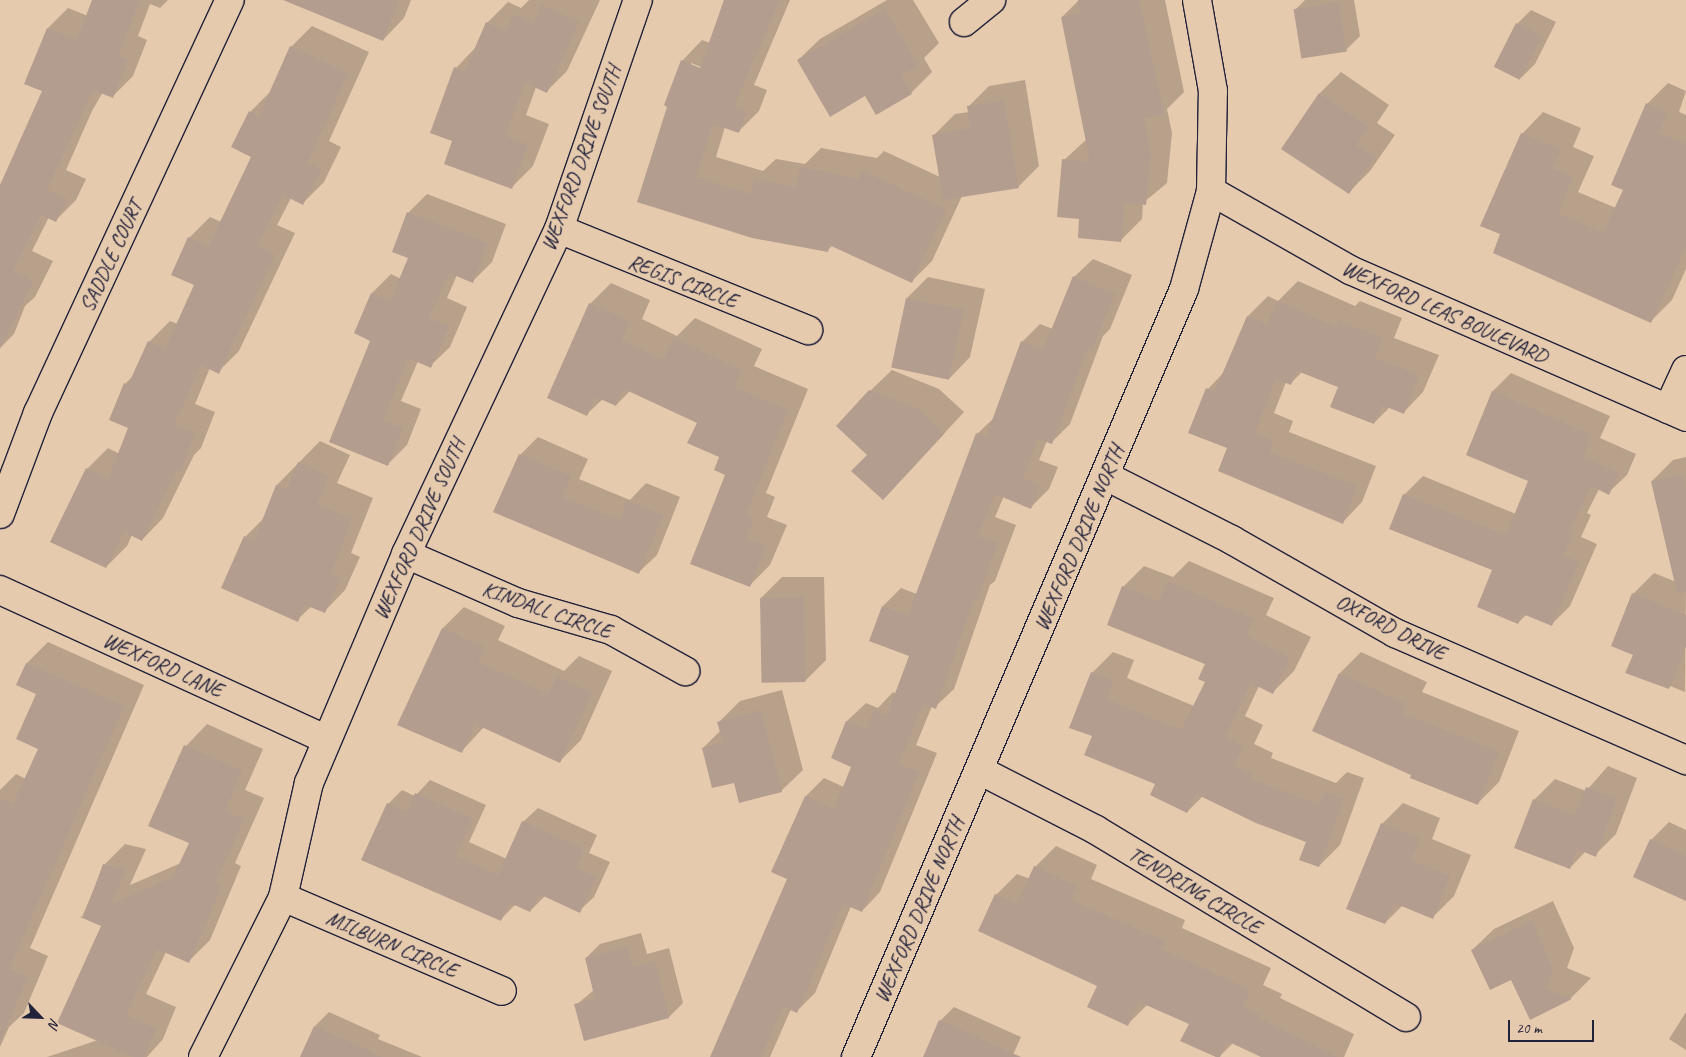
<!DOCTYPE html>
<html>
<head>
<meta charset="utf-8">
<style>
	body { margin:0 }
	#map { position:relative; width:1686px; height:1057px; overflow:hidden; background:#e6caad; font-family:Caveat,sans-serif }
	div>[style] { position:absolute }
	.shadow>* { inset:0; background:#0003 }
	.building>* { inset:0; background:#b39d8f; transform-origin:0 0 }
	.roads { filter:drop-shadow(1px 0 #22223b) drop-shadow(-1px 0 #22223b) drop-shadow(0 1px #22223b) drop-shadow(0 -1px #22223b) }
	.street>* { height:28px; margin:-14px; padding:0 14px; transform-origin:14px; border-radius:14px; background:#e6caad }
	span { translate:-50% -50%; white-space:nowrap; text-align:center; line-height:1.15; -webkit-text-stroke:4px #e6caad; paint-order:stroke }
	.street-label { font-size:21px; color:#22223b }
	.north { position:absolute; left:15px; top:992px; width:50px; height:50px; -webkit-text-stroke:4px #e6caad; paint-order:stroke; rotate:114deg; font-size:14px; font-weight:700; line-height:20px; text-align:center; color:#22223b }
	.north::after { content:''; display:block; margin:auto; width:18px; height:22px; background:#22223b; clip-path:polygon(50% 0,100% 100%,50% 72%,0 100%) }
	.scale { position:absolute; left:1508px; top:1020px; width:86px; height:22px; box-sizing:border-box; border:2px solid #22223b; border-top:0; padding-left:6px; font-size:15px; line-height:18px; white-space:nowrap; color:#22223b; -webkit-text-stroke:4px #e6caad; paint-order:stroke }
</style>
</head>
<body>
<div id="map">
	<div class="shadow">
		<i style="clip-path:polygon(94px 0,168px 0,160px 8px,150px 4px,138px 36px,147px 40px,133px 76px,113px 96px,103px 92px,92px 111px,66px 170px,86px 179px,76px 200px,56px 220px,49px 217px,32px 251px,53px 261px,35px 297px,25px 306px,14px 334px,0 348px,0 188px,44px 91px,26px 84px,48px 28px,68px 8px,88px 16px)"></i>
		<i style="clip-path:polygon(310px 0,411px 0,404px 18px,383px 40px)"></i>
		<i style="clip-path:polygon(529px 0,600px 0,567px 71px,546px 92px,536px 87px,526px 115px,549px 124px,533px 166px,512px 187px,454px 141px,456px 68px,477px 46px,487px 23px,508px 2px,521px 8px)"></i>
		<i style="clip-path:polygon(evenodd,724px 0,790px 0,754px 85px,767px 90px,759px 111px,738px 132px,725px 127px,716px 157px,763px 171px,776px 159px,805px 164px,821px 148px,877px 158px,884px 151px,940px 177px,934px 135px,955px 114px,969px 112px,968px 107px,989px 86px,1025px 80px,1039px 166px,1018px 187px,962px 196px,932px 261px,912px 281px,833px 245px,827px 251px,638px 202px,682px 61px,702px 40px,710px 43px,724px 0,691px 63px,706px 69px,705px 71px,691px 66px,691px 63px)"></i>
		<i style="clip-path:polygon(887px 0,913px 0,939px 43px,924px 58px,932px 72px,911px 93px,866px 94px,798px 60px,820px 39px)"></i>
		<i style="clip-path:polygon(1079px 0,1165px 0,1184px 92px,1167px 109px,1172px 133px,1167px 183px,1143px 203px,1142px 219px,1121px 240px,1081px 217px,1064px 160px,1087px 139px,1062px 17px)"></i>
		<i style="clip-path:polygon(1305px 0,1354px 0,1360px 36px,1346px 50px,1295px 10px)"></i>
		<i style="clip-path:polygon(1531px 10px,1556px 22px,1535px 64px,1521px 78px,1517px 24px)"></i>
		<i style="clip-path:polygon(312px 26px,369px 52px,329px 141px,341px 147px,324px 182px,303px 203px,291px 198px,277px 225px,295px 233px,239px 351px,218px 372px,210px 368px,195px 404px,215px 412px,201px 448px,194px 455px,163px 518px,142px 540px,132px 535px,127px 546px,106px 567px,87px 469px,108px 448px,120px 454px,130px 427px,125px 384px,134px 375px,149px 342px,170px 321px,178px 324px,196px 285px,189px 238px,210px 217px,221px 222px,253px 157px,250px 112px,271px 91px,291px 47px)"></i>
		<i style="clip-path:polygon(1341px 72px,1389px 105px,1377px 123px,1395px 135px,1370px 171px,1349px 192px,1320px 93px)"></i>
		<i style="clip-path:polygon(1668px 83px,1686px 91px,1679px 112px,1686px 115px,1686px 269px,1672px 300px,1651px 321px,1502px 234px,1522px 134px,1543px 112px,1581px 128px,1573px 147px,1594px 156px,1578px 192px,1616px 208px,1625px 189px,1647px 104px)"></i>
		<i style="clip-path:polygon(427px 194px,506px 224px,492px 262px,473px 281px,457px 275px,447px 298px,467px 307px,450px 347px,430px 366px,418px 361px,401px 401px,421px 409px,407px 445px,388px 464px,372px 340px,372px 293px,391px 274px,401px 279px,410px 258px,408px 213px)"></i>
		<i style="clip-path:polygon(1093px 259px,1132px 275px,1110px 329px,1103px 336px,1070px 424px,1052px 442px,1047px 441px,1039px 460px,1058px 467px,1049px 489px,1031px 507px,1004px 496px,995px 517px,1016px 525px,995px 581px,990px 585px,954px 689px,935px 707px,932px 706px,916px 745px,937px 753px,880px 892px,862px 911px,851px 906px,815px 993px,796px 1012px,791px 1009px,770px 1057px,711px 1057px,789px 878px,806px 796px,824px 778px,844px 787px,853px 766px,833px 758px,847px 721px,866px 703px,878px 708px,893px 692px,897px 694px,911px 656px,870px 641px,883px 606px,901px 588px,917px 594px,977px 434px,995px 417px,1022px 342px,1040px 324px,1053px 329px,1074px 277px)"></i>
		<i style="clip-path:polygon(928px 277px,985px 289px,970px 357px,949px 379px,907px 298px)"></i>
		<i style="clip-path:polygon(1298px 281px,1355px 306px,1360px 301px,1402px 318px,1394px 338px,1439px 355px,1423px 392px,1403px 413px,1390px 407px,1374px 423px,1339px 387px,1302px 372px,1290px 384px,1286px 382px,1274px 413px,1293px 421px,1289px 432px,1376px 466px,1362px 502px,1342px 523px,1228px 448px,1208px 389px,1225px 371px,1248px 316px,1268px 296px,1278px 301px)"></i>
		<i style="clip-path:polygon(611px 283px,650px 300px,642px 319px,677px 336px,695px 318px,762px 349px,754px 366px,808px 389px,766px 493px,775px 497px,767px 517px,787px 525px,770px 565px,749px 586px,727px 475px,721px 457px,699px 422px,630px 391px,616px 405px,603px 399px,587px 414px,590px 304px)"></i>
		<i style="clip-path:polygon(892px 370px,939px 389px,964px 412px,904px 477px,869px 455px,870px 391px)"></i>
		<i style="clip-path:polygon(1511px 373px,1610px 416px,1600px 438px,1636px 454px,1627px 475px,1608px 493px,1599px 489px,1587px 513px,1591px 515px,1581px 537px,1597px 544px,1570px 606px,1551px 625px,1527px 614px,1518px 623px,1494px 570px,1404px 495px,1423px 476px,1516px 514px,1530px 480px,1493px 391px)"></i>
		<i style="clip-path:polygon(538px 437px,588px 459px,579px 479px,630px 500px,646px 483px,680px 497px,657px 555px,639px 572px,494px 511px,520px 455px)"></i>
		<i style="clip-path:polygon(320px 441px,350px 455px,337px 483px,373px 498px,351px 553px,360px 557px,345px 590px,324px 612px,312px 606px,297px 620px,245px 537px,264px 518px,277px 485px)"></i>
		<i style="clip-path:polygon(1686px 457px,1686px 558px,1652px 481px,1673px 460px)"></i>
		<i style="clip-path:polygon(1189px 561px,1274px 598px,1266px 615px,1311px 637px,1294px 671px,1273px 692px,1259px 686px,1245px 716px,1263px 725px,1254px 744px,1273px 753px,1271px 758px,1336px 783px,1347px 772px,1364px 778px,1340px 845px,1319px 866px,1307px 841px,1203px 796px,1187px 812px,1157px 783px,1093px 736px,1092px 673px,1113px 652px,1134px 660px,1127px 678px,1194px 706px,1206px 681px,1206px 664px,1123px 587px,1144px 566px,1173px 577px)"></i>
		<i style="clip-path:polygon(1654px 573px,1686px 586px,1685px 692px,1670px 686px,1668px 688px,1634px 654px,1633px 594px)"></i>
		<i style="clip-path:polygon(782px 577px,824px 577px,826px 660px,805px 681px,761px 598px)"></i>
		<i style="clip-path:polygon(464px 607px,505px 626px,498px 640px,564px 671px,579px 656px,612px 671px,581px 740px,560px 761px,484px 727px,461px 752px,443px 628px)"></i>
		<i style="clip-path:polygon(48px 642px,144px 685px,30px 948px,48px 956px,24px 1013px,9px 1027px,0 1047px,0 790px,16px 774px,26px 779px,39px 748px,38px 693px,18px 685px,27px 663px)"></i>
		<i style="clip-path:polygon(1361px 652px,1427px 682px,1422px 692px,1519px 731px,1499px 782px,1478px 803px,1340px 673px)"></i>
		<i style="clip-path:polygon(782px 690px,803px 770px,781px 791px,735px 781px,703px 748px,721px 730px,719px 722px,740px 701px)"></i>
		<i style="clip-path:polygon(207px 724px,263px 749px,245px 790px,264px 798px,235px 863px,241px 866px,210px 940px,189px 961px,166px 952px,146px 994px,176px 1007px,163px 1039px,147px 1057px,47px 1057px,98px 1040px,103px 926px,82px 917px,104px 865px,125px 844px,146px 849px,130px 885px,181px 863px,190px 843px,150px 825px,186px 746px)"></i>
		<i style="clip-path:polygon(1608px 766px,1637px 778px,1616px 834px,1595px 855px,1586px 851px,1570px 868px,1534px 800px,1555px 779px,1586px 791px)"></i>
		<i style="clip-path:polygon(430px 780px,486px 805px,469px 842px,507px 859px,523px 822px,538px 808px,597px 835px,589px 853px,610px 862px,594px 897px,579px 911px,545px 896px,530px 911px,516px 904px,501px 919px,388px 804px,402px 790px,415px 796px)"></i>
		<i style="clip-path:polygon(1403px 803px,1440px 818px,1432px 839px,1471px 855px,1454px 896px,1433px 917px,1403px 905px,1385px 923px,1382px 824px)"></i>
		<i style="clip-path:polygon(1669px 822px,1686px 830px,1686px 900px,1651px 840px)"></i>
		<i style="clip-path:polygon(1056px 846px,1097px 865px,1091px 879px,1185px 920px,1182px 928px,1271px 968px,1263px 985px,1282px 994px,1280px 998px,1354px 1034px,1344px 1057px,1263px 1057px,1233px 1043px,1219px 1057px,1190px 1023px,1148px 1004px,1128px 1024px,1098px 986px,996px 895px,1017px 874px,1030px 879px,1035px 867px)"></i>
		<i style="clip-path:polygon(1553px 901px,1574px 948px,1567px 968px,1591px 978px,1571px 998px,1530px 1018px,1511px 979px,1472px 950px,1494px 929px)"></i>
		<i style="clip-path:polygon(641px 933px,647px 954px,669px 948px,683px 1003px,669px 1017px,585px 1039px,576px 1005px,594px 990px,586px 958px,600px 944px)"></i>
		<i style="clip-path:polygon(954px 1007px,1021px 1037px,1012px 1057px,924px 1057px,940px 1021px)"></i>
		<i style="clip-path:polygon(329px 1012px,380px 1035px,378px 1039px,422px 1057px,301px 1057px,315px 1026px)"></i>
		<i style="clip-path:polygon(1686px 1012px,1686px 1050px,1669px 1039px)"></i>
	</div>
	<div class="building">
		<i style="clip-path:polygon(92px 0,140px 0,118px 56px,128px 60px,113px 98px,93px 90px,47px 190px,67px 199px,56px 222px,41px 215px,13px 271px,33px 281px,0 349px,0 185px,42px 91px,24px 84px,47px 28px,77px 40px)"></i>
		<i style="clip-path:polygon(283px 0,399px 0,383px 41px)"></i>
		<i style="clip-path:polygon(724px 0,780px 0,734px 106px,747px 111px,739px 133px,713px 124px,696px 177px,751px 194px,754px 179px,796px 187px,800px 167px,859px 179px,862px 171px,946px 209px,912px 283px,829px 245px,828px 252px,752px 238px,637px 202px,667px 107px,664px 105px,681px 60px,700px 68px)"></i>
		<i style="clip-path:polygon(1078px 0,1139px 0,1164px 114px,1144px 118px,1151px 155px,1146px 205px,1125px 203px,1121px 242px,1078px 238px,1079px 219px,1057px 217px,1062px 159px,1090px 162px,1061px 17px,1080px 13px)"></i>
		<i style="left:1339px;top:2px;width:50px;height:46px;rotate:81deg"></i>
		<i style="clip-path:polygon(541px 5px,579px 22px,547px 93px,525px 83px,505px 136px,528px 145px,512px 189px,444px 164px,452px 141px,430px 133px,454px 67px,465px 71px,486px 22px,506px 31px,514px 14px,533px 23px)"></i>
		<i style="clip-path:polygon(885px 9px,918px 65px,901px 76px,912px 94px,876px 115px,865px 96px,830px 117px,797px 60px)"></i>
		<i style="left:1516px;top:23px;width:29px;height:49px;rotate:27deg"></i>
		<i style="clip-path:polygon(290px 46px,348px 73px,308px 163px,321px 169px,303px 205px,283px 195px,257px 246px,275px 255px,249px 310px,219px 374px,201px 365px,174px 425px,195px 433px,180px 471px,177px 469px,142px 541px,124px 532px,106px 568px,50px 542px,86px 468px,108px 479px,128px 428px,109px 420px,124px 383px,128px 385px,148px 341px,165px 349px,194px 285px,171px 275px,188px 237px,208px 247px,251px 157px,231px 147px,249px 111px,259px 116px)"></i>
		<i style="clip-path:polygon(1319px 93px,1369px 127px,1356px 145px,1375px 157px,1349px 194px,1281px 149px)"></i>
		<i style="clip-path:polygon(1004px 101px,1019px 188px,943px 200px,932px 135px,970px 128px,967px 106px)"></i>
		<i style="clip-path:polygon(1646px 103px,1667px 113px,1659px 133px,1686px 144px,1686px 247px,1651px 323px,1493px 253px,1500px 234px,1480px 226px,1521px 133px,1561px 150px,1553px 168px,1573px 177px,1558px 213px,1603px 233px,1623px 190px,1611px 185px)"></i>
		<i style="clip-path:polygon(407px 212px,488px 243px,473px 283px,449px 273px,429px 318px,449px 326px,431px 368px,408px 358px,383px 421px,403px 428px,388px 466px,329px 442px,370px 341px,354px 333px,371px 293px,390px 301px,408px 258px,392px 252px)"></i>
		<i style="clip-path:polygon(1073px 276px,1115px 294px,1092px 349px,1088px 347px,1052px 444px,1038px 439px,1022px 478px,1040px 486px,1031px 509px,995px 494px,978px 536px,998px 543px,977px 600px,974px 599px,936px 709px,923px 704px,899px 764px,919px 772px,862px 912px,843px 904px,797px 1013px,783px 1007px,761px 1057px,710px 1057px,787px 879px,771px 872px,805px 796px,834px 809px,851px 767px,831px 758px,846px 721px,866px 729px,874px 710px,887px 715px,909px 656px,869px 641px,882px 606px,908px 615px,976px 433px,986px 437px,1021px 341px,1043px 350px)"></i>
		<i style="left:906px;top:298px;width:59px;height:71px;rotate:12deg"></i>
		<i style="clip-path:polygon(1277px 301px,1336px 327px,1339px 321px,1383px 338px,1375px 358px,1419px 375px,1404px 414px,1382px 405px,1374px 424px,1330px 407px,1338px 387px,1297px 371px,1291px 385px,1276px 379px,1255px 433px,1274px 441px,1269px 452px,1357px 486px,1343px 524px,1218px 471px,1227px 448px,1188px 433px,1206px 388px,1215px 391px,1247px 316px,1267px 324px)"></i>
		<i style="clip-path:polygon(589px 303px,630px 321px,621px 340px,663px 360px,673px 338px,742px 370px,734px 387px,788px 410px,746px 514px,754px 518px,746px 538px,766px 546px,750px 587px,690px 564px,725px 475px,714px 470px,719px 457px,687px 443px,697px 423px,624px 389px,616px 406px,596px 397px,587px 416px,547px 398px)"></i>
		<i style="clip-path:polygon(869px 390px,918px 409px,944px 434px,883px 500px,851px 471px,867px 455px,836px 426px)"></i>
		<i style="clip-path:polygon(1492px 391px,1592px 435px,1583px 457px,1619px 473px,1609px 495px,1591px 486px,1569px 532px,1573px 533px,1564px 556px,1579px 562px,1552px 626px,1523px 614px,1518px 624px,1477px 607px,1492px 570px,1389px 529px,1403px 494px,1506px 535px,1528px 481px,1466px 455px)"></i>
		<i style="clip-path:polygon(519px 454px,571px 476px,562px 497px,620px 520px,627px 501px,663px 515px,639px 574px,493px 512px)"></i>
		<i style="clip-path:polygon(298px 462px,329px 476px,317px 504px,352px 519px,331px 574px,340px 578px,325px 613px,305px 605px,298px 622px,221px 588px,244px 536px,254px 541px,276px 485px,287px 489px)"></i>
		<i style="clip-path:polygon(1683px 474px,1686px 490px,1686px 592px,1677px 593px,1651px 481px)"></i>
		<i style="clip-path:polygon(1167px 581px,1254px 619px,1246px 636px,1290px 658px,1273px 694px,1251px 683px,1225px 737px,1243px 746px,1234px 766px,1253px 775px,1251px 779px,1320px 805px,1325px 792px,1344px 799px,1319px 867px,1299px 860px,1306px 842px,1256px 823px,1196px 794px,1187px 813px,1150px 795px,1155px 784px,1084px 755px,1092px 736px,1069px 728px,1091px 672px,1114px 681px,1106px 699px,1181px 730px,1205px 682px,1198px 679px,1205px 664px,1107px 625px,1122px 586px,1159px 601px)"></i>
		<i style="clip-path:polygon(1632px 593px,1686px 615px,1686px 646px,1669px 689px,1625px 673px,1633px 655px,1611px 646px)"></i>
		<i style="left:804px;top:597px;width:85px;height:44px;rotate:89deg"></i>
		<i style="clip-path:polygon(442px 628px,484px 647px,478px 662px,548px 694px,557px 677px,592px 693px,560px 763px,475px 724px,462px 753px,397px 725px)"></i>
		<i style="clip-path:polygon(26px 663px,124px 706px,9px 969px,28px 977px,0 1042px,0 798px,13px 804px,38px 749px,16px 739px,36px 694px,16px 685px)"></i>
		<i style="clip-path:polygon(1339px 673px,1406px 704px,1402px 713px,1499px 752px,1478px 805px,1410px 778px,1411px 775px,1312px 731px)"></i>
		<i style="clip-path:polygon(761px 710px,782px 792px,739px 803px,734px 783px,712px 788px,702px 748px,723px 742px,717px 722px)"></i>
		<i style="clip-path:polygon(184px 745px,242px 771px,225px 811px,244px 819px,215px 884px,221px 887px,189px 963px,157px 949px,126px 1015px,156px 1029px,144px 1057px,133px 1057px,57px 1023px,101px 926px,80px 917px,84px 916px,103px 864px,126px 870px,111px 904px,173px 877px,189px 843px,148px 826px)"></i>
		<i style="clip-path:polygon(1586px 787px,1617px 799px,1596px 857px,1577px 849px,1570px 869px,1514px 848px,1533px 799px,1575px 816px)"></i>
		<i style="clip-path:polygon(415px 793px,473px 819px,456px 856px,498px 875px,522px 821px,584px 849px,576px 868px,596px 877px,580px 913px,539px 894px,530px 912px,510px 903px,501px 921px,361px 860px,387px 803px,407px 812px)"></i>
		<i style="clip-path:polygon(1381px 823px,1420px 839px,1411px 860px,1450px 876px,1433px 919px,1394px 903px,1385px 924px,1346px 909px)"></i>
		<i style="clip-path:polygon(1650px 839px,1686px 856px,1686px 901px,1633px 877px)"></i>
		<i style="clip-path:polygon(1034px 866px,1077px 886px,1071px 900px,1165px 941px,1162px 949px,1250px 990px,1243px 1007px,1262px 1016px,1260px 1019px,1337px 1057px,1261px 1057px,1227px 1041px,1220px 1057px,1216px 1057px,1180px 1041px,1189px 1024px,1139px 1002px,1128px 1026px,1087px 1007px,1097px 986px,978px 931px,995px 894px,1017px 904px)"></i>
		<i style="clip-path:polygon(1532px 921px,1553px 970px,1546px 989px,1572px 999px,1530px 1020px,1511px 980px,1490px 990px,1471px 950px)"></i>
		<i style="clip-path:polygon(627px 947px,633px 967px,655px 961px,669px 1018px,584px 1041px,574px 1004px,595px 999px,585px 958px)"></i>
		<i style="clip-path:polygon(939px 1020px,1021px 1057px,923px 1057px)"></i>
		<i style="clip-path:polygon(314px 1026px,383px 1057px,300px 1057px)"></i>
	</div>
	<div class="roads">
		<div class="street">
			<i style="left:964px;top:22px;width:35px;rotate:-39deg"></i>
			<i style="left:1211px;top:191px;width:160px;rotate:29.6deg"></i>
			<i style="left:1350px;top:270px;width:367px;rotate:23.6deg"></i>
			<i style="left:559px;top:229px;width:269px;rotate:22.1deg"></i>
			<i style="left:1668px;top:409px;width:43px;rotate:-65.2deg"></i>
			<i style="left:1106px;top:476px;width:141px;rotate:26.9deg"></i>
			<i style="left:1232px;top:540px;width:188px;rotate:29.7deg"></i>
			<i style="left:1395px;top:633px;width:318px;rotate:23.6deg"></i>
			<i style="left:0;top:514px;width:108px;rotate:-69.4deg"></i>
			<i style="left:38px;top:413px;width:455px;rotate:-65.1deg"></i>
			<i style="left:406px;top:554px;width:122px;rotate:23.6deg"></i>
			<i style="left:518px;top:603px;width:97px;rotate:16.2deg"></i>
			<i style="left:611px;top:630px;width:85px;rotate:29deg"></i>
			<i style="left:0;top:590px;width:358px;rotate:24.6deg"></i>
			<i style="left:979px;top:770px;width:131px;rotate:27.1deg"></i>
			<i style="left:1096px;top:830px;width:362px;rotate:31.1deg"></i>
			<i style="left:283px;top:897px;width:238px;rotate:23.2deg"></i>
			<i style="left:203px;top:1057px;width:179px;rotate:-63.4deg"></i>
			<i style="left:283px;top:897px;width:117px;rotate:-77.2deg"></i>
			<i style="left:309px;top:783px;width:249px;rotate:-67deg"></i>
			<i style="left:406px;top:554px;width:359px;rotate:-64.8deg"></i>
			<i style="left:559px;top:229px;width:242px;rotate:-71deg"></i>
			<i style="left:856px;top:1057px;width:835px;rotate:-66.87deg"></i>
			<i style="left:1184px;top:289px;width:102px;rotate:-74.6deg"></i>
			<i style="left:1211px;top:191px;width:100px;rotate:-88.9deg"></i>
			<i style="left:1213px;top:91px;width:92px;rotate:-100deg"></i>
		</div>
	</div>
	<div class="street-label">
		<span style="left:581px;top:158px;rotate:-70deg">WEXFORD DRIVE SOUTH</span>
		<span style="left:111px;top:256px;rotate:-65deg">SADDLE COURT</span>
		<span style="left:683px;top:281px;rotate:21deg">REGIS CIRCLE</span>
		<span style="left:1445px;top:312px;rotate:24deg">WEXFORD LEAS BOULEVARD</span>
		<span style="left:419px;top:529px;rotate:-66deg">WEXFORD DRIVE SOUTH</span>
		<span style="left:1079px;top:538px;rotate:-67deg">WEXFORD DRIVE NORTH</span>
		<span style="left:547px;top:610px;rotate:19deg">KINDALL CIRCLE</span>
		<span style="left:1391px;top:627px;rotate:27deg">OXFORD DRIVE</span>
		<span style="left:163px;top:665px;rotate:24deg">WEXFORD LANE</span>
		<span style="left:1195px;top:890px;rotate:31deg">TENDRING CIRCLE</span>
		<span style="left:919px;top:910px;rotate:-67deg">WEXFORD DRIVE NORTH</span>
		<span style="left:392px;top:944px;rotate:23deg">MILBURN CIRCLE</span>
	</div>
	<div class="north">N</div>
	<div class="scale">20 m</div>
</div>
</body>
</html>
